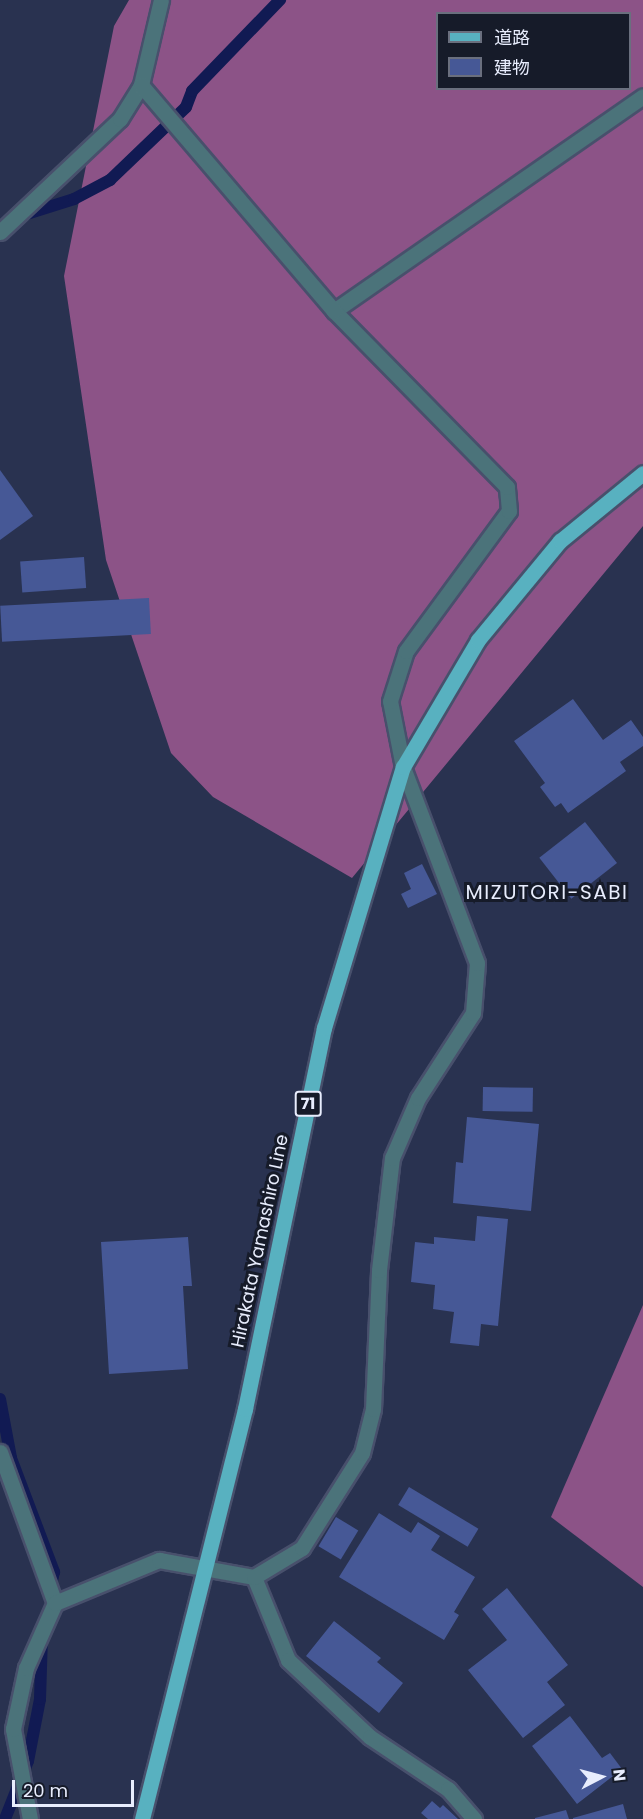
<!DOCTYPE html>
<html>
<head>
<meta charset="utf-8">
<style>
	body { margin:0 }
	#map { position:relative; width:643px; height:1819px; overflow:hidden; background:#293250; font-family:Poppins,"Noto Sans JP",sans-serif }
	div>[style] { position:absolute }
	.forest>* { inset:0; background:#8c5387 }
	.stream>* { height:12px; margin:-6px; padding:0 6px; transform-origin:6px; border-radius:6px; background:#111a53 }
	.building>* { inset:0; background:#465896; transform-origin:0 0 }
	.roads { filter:drop-shadow(2px 0 #48506c) drop-shadow(-2px 0 #48506c) drop-shadow(0 2px #48506c) drop-shadow(0 -2px #48506c) }
	.minor>* { height:15px; margin:-7.5px; padding:0 7.5px; transform-origin:7.5px; border-radius:7.5px; background:#4b737a }
	.primary>* { height:15px; margin:-7.5px; padding:0 7.5px; transform-origin:7.5px; border-radius:7.5px; background:#58b1c0 }
	span { translate:-50% -50%; white-space:nowrap; text-align:center; line-height:1.15; -webkit-text-stroke:6px #161b29; paint-order:stroke }
	.shield-label span { padding:2px 4px; background:#161b29; border:2px solid; border-radius:4px; -webkit-text-stroke-width:0 }
	.shield-label { font-size:16px; color:#e8edfd; font-weight:700 }
	.street-label { font-size:18px; color:#e8edfd }
	.neighbourhood-label { font-size:20px; color:#e8edfd; letter-spacing:1.5px }
	.legend { position:absolute; left:436px; top:12px; width:195px; height:78px; box-sizing:border-box; background:#161b29; border:2px solid #6a6f7e; margin:0; padding:8px 10px; list-style:none; font-size:18px; color:#e8edfd }
	.legend li { display:flex; align-items:center; gap:12px; height:30px }
	.legend b { width:30px; border:2px solid #6a6f7e }
	.north { position:absolute; left:571px; top:1747px; width:60px; height:60px; -webkit-text-stroke:4px #161b29; paint-order:stroke; rotate:84deg; font-size:16px; font-weight:700; line-height:24px; text-align:center; color:#e8edfd }
	.north::after { content:''; display:block; margin:auto; width:21px; height:27px; background:#e8edfd; clip-path:polygon(50% 0,100% 100%,50% 72%,0 100%) }
	.scale { position:absolute; left:12px; top:1780px; width:122px; height:27px; box-sizing:border-box; border:3px solid #e8edfd; border-top:0; padding-left:8px; font-size:18px; line-height:21px; white-space:nowrap; color:#e8edfd; -webkit-text-stroke:4px #161b29; paint-order:stroke }
</style>
</head>
<body>
<div id="map">
	<div class="forest">
		<i style="clip-path:polygon(evenodd,129px 0,643px 0,643px 526px,352px 878px,213px 797px,171px 753px,106px 560px,64px 276px,114px 26px,129px 0,438px 14px,630px 14px,630px 88px,438px 88px,438px 14px)"></i>
		<i style="clip-path:polygon(643px 1305px,643px 1587px,551px 1517px)"></i>
	</div>
	<div class="stream">
		<i style="left:17px;top:217px;width:60px;rotate:-17.5deg"></i>
		<i style="left:74px;top:199px;width:41px;rotate:-27.8deg"></i>
		<i style="left:110px;top:180px;width:105px;rotate:-43.8deg"></i>
		<i style="left:186px;top:107px;width:17px;rotate:-69deg"></i>
		<i style="left:192px;top:91px;width:127px;rotate:-46deg"></i>
		<i style="left:0;top:1399px;width:60px;rotate:79.4deg"></i>
		<i style="left:11px;top:1458px;width:122px;rotate:69.3deg"></i>
		<i style="left:54px;top:1572px;width:18px;rotate:103deg"></i>
		<i style="left:5px;top:1819px;width:62px;rotate:-68.4deg"></i>
		<i style="left:28px;top:1761px;width:63px;rotate:-79deg"></i>
		<i style="left:40px;top:1699px;width:63px;rotate:-88.2deg"></i>
	</div>
	<div class="building">
		<i style="clip-path:polygon(0 470px,33px 516px,0 540px)"></i>
		<i style="left:84px;top:557px;width:31px;height:64px;rotate:86deg"></i>
		<i style="left:149px;top:598px;width:36px;height:149px;rotate:87deg"></i>
		<i style="clip-path:polygon(573px 699px,603px 740px,631px 720px,643px 737px,643px 746px,620px 762px,626px 771px,568px 813px,561px 803px,555px 807px,540px 787px,545px 783px,514px 741px)"></i>
		<i style="left:585px;top:822px;width:52px;height:58px;rotate:52deg"></i>
		<i style="clip-path:polygon(422px 864px,437px 894px,408px 908px,401px 894px,411px 889px,404px 873px)"></i>
		<i style="left:483px;top:1087px;width:50px;height:24px;rotate:1deg"></i>
		<i style="clip-path:polygon(467px 1117px,539px 1124px,531px 1211px,453px 1203px,456px 1162px,463px 1163px)"></i>
		<i style="clip-path:polygon(477px 1216px,508px 1219px,498px 1326px,481px 1324px,479px 1346px,450px 1343px,454px 1312px,433px 1309px,435px 1285px,411px 1282px,415px 1242px,434px 1244px,434px 1237px,475px 1241px)"></i>
		<i style="clip-path:polygon(188px 1237px,192px 1286px,183px 1286px,188px 1369px,109px 1374px,101px 1242px)"></i>
		<i style="left:409px;top:1487px;width:81px;height:21px;rotate:31deg"></i>
		<i style="clip-path:polygon(379px 1513px,411px 1533px,418px 1522px,440px 1536px,431px 1550px,475px 1577px,454px 1612px,459px 1615px,444px 1640px,339px 1577px)"></i>
		<i style="left:336px;top:1517px;width:26px;height:34px;rotate:31deg"></i>
		<i style="clip-path:polygon(507px 1588px,568px 1665px,547px 1682px,565px 1705px,523px 1738px,468px 1670px,507px 1640px,482px 1609px)"></i>
		<i style="clip-path:polygon(334px 1621px,381px 1658px,377px 1662px,403px 1683px,379px 1713px,306px 1656px)"></i>
		<i style="clip-path:polygon(570px 1716px,602px 1758px,610px 1753px,622px 1769px,577px 1804px,532px 1746px)"></i>
		<i style="clip-path:polygon(432px 1801px,440px 1808px,443px 1805px,458px 1819px,428px 1819px,421px 1813px)"></i>
		<i style="clip-path:polygon(623px 1804px,627px 1819px,573px 1819px,573px 1818px)"></i>
		<i style="clip-path:polygon(566px 1810px,569px 1819px,535px 1819px,535px 1818px)"></i>
	</div>
	<div class="roads">
		<div class="minor">
			<i style="left:0;top:232px;width:165px;rotate:-43.3deg"></i>
			<i style="left:120px;top:119px;width:40px;rotate:-58deg"></i>
			<i style="left:141px;top:85px;width:87px;rotate:-76.8deg"></i>
			<i style="left:334px;top:311px;width:376px;rotate:-34.8deg"></i>
			<i style="left:0;top:1452px;width:161px;rotate:70deg"></i>
			<i style="left:254px;top:1577px;width:90px;rotate:67.7deg"></i>
			<i style="left:288px;top:1660px;width:112px;rotate:43.2deg"></i>
			<i style="left:370px;top:1737px;width:94px;rotate:33.7deg"></i>
			<i style="left:448px;top:1789px;width:40px;rotate:49deg"></i>
			<i style="left:30px;top:1819px;width:92px;rotate:-100.7deg"></i>
			<i style="left:13px;top:1729px;width:62px;rotate:-78deg"></i>
			<i style="left:26px;top:1668px;width:71px;rotate:-66deg"></i>
			<i style="left:55px;top:1603px;width:113px;rotate:-22.5deg"></i>
			<i style="left:159px;top:1560px;width:97px;rotate:10.1deg"></i>
			<i style="left:254px;top:1577px;width:56px;rotate:-31.1deg"></i>
			<i style="left:302px;top:1548px;width:112px;rotate:-57.7deg"></i>
			<i style="left:362px;top:1453px;width:45px;rotate:-76deg"></i>
			<i style="left:373px;top:1409px;width:139px;rotate:-87.5deg"></i>
			<i style="left:379px;top:1270px;width:113px;rotate:-83.4deg"></i>
			<i style="left:392px;top:1158px;width:65px;rotate:-66.6deg"></i>
			<i style="left:418px;top:1098px;width:101px;rotate:-57.1deg"></i>
			<i style="left:473px;top:1013px;width:50px;rotate:-85.4deg"></i>
			<i style="left:477px;top:963px;width:210px;rotate:-110.7deg"></i>
			<i style="left:403px;top:767px;width:67px;rotate:-101.1deg"></i>
			<i style="left:390px;top:701px;width:52px;rotate:-72.3deg"></i>
			<i style="left:406px;top:651px;width:174px;rotate:-53.7deg"></i>
			<i style="left:509px;top:511px;width:24px;rotate:-95deg"></i>
			<i style="left:507px;top:487px;width:247px;rotate:-134.5deg"></i>
			<i style="left:334px;top:311px;width:297px;rotate:-130.5deg"></i>
		</div>
		<div class="primary">
			<i style="left:142px;top:1819px;width:423px;rotate:-75.9deg"></i>
			<i style="left:245px;top:1409px;width:389px;rotate:-78.3deg"></i>
			<i style="left:324px;top:1028px;width:273px;rotate:-73.2deg"></i>
			<i style="left:403px;top:767px;width:147px;rotate:-59.4deg"></i>
			<i style="left:478px;top:640px;width:129px;rotate:-50.4deg"></i>
			<i style="left:560px;top:541px;width:107px;rotate:-39.3deg"></i>
		</div>
	</div>
	<div class="shield-label">
		<span style="left:308px;top:1104px">71</span>
	</div>
	<div class="street-label">
		<span style="left:260px;top:1241px;rotate:-78deg">Hirakata Yamashiro Line</span>
	</div>
	<div class="neighbourhood-label">
		<span style="left:547px;top:892px">MIZUTORI-SABI</span>
	</div>
	<ul class="legend">
	<li><b style="height:8px;background:#58b1c0"></b>道路</li>
	<li><b style="height:16px;background:#465896"></b>建物</li>
	</ul>
	<div class="north">N</div>
	<div class="scale">20 m</div>
</div>
</body>
</html>
